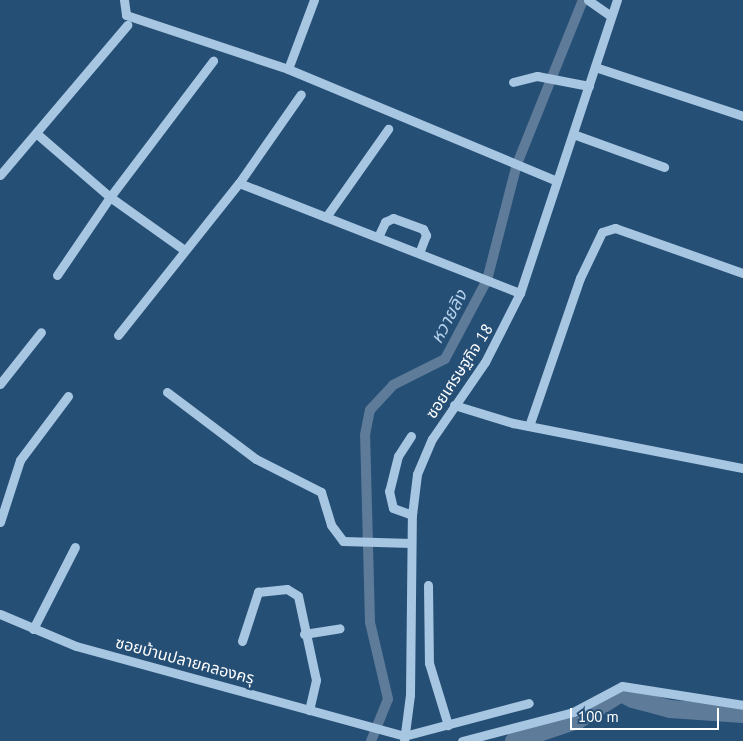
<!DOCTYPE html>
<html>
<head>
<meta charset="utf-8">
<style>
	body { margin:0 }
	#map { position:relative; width:743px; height:741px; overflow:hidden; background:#264f76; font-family:"PT Sans","Noto Sans Thai",sans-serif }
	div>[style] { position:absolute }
	.canal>* { height:10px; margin:-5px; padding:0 5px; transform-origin:5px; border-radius:5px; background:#5e7c99 }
	.river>* { height:18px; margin:-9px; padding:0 9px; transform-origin:9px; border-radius:9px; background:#5e7c99 }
	.minor>* { height:9px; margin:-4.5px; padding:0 4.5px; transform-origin:4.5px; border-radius:4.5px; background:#a7c6e2 }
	span { translate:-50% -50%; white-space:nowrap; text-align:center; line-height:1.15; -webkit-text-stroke:5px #264f76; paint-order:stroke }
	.street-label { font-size:16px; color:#fff }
	.water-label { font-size:18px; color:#b2d0ea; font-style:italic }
	.scale { position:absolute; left:570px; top:708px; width:149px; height:22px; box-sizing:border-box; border:2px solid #fff; border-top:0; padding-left:6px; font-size:15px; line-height:18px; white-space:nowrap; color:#fff; -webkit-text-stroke:4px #264f76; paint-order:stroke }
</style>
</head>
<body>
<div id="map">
	<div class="canal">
		<i style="left:371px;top:741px;width:45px;rotate:-68deg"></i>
		<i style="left:388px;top:699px;width:79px;rotate:-103.2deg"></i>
		<i style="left:370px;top:622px;width:187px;rotate:-91.5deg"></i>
		<i style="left:365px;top:435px;width:25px;rotate:-79deg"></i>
		<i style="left:370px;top:410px;width:34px;rotate:-47deg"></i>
		<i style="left:393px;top:385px;width:58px;rotate:-26.6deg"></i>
		<i style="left:445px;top:359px;width:89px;rotate:-62deg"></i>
		<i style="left:487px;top:280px;width:120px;rotate:-75.5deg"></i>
		<i style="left:517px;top:164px;width:177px;rotate:-68.1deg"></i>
	</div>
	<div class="river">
		<i style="left:514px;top:741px;width:67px;rotate:-18.2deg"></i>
		<i style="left:578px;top:720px;width:51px;rotate:-32.1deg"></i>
		<i style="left:621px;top:693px;width:13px;rotate:27deg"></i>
		<i style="left:633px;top:699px;width:38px;rotate:15deg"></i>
		<i style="left:670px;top:709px;width:73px;rotate:3.9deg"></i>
	</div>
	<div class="minor">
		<i style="left:124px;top:0;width:15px;rotate:82deg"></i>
		<i style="left:126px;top:15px;width:171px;rotate:18.4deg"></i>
		<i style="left:288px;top:69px;width:291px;rotate:22.6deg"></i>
		<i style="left:588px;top:0;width:28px;rotate:35deg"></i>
		<i style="left:595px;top:67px;width:156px;rotate:18.3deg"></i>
		<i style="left:288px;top:69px;width:74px;rotate:-69.4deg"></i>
		<i style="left:513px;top:82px;width:25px;rotate:-14deg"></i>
		<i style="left:537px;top:76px;width:53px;rotate:10.9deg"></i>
		<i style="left:36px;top:133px;width:98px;rotate:40.9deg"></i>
		<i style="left:110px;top:197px;width:90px;rotate:35.5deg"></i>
		<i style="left:573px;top:134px;width:97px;rotate:19.9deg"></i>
		<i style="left:0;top:175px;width:197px;rotate:-49.7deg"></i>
		<i style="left:239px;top:183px;width:302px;rotate:21.4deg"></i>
		<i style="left:326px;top:217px;width:108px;rotate:-54.8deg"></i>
		<i style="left:378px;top:237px;width:17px;rotate:-65deg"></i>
		<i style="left:385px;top:222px;width:9px;rotate:-27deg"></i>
		<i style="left:393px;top:218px;width:32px;rotate:20deg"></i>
		<i style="left:423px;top:229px;width:7px;rotate:63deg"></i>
		<i style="left:426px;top:235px;width:19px;rotate:111deg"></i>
		<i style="left:57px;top:275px;width:94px;rotate:-55.8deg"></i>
		<i style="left:110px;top:197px;width:171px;rotate:-52.9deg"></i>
		<i style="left:118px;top:335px;width:194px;rotate:-51.5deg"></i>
		<i style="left:239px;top:183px;width:108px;rotate:-55.1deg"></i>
		<i style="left:0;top:384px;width:66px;rotate:-51.7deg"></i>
		<i style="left:167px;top:392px;width:111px;rotate:37deg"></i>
		<i style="left:256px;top:459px;width:73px;rotate:26.9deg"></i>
		<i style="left:321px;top:492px;width:34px;rotate:73deg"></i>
		<i style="left:331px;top:525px;width:20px;rotate:53deg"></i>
		<i style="left:343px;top:541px;width:68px;rotate:1.7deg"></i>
		<i style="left:454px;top:405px;width:62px;rotate:17deg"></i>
		<i style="left:513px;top:423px;width:234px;rotate:11.1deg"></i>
		<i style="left:529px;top:426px;width:157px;rotate:-71deg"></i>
		<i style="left:580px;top:278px;width:51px;rotate:-64.4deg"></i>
		<i style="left:602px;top:232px;width:14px;rotate:-17deg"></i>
		<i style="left:615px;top:228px;width:136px;rotate:19.4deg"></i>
		<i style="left:411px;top:436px;width:24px;rotate:123deg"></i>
		<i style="left:398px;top:456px;width:36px;rotate:104deg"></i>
		<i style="left:389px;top:491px;width:17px;rotate:77deg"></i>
		<i style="left:393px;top:508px;width:20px;rotate:20deg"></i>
		<i style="left:0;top:522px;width:65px;rotate:-72.1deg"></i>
		<i style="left:20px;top:460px;width:80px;rotate:-53.1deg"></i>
		<i style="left:428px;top:585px;width:78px;rotate:89.3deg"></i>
		<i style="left:429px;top:663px;width:65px;rotate:73deg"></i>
		<i style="left:0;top:614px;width:82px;rotate:22.8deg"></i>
		<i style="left:76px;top:646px;width:340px;rotate:15.3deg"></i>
		<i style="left:404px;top:736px;width:129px;rotate:-14.8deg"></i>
		<i style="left:33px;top:629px;width:92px;rotate:-62.9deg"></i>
		<i style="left:304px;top:634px;width:36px;rotate:-9deg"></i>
		<i style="left:242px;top:641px;width:52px;rotate:-71.9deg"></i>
		<i style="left:258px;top:592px;width:29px;rotate:-6deg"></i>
		<i style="left:287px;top:589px;width:13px;rotate:32deg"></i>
		<i style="left:298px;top:596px;width:86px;rotate:77.9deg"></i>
		<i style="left:316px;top:680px;width:31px;rotate:103deg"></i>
		<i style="left:404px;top:741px;width:46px;rotate:-82.6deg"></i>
		<i style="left:410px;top:695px;width:180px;rotate:-89.4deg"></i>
		<i style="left:412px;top:515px;width:41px;rotate:-83deg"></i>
		<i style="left:417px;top:474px;width:38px;rotate:-67deg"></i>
		<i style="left:432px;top:439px;width:93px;rotate:-55.5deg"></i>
		<i style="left:485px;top:362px;width:77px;rotate:-63.1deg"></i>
		<i style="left:520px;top:293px;width:309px;rotate:-71.7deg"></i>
		<i style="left:462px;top:741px;width:115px;rotate:-14.6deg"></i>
		<i style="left:573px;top:712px;width:55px;rotate:-28deg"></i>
		<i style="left:622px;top:686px;width:122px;rotate:8.9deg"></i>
	</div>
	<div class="street-label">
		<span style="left:459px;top:371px;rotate:-57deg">ซอยเศรษฐกิจ 18</span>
		<span style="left:185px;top:660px;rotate:15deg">ซอยบ้านปลายคลองครุ</span>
	</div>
	<div class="water-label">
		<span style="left:449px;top:317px;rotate:-62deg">หวายลิง</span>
	</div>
	<div class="scale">100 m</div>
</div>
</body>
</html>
